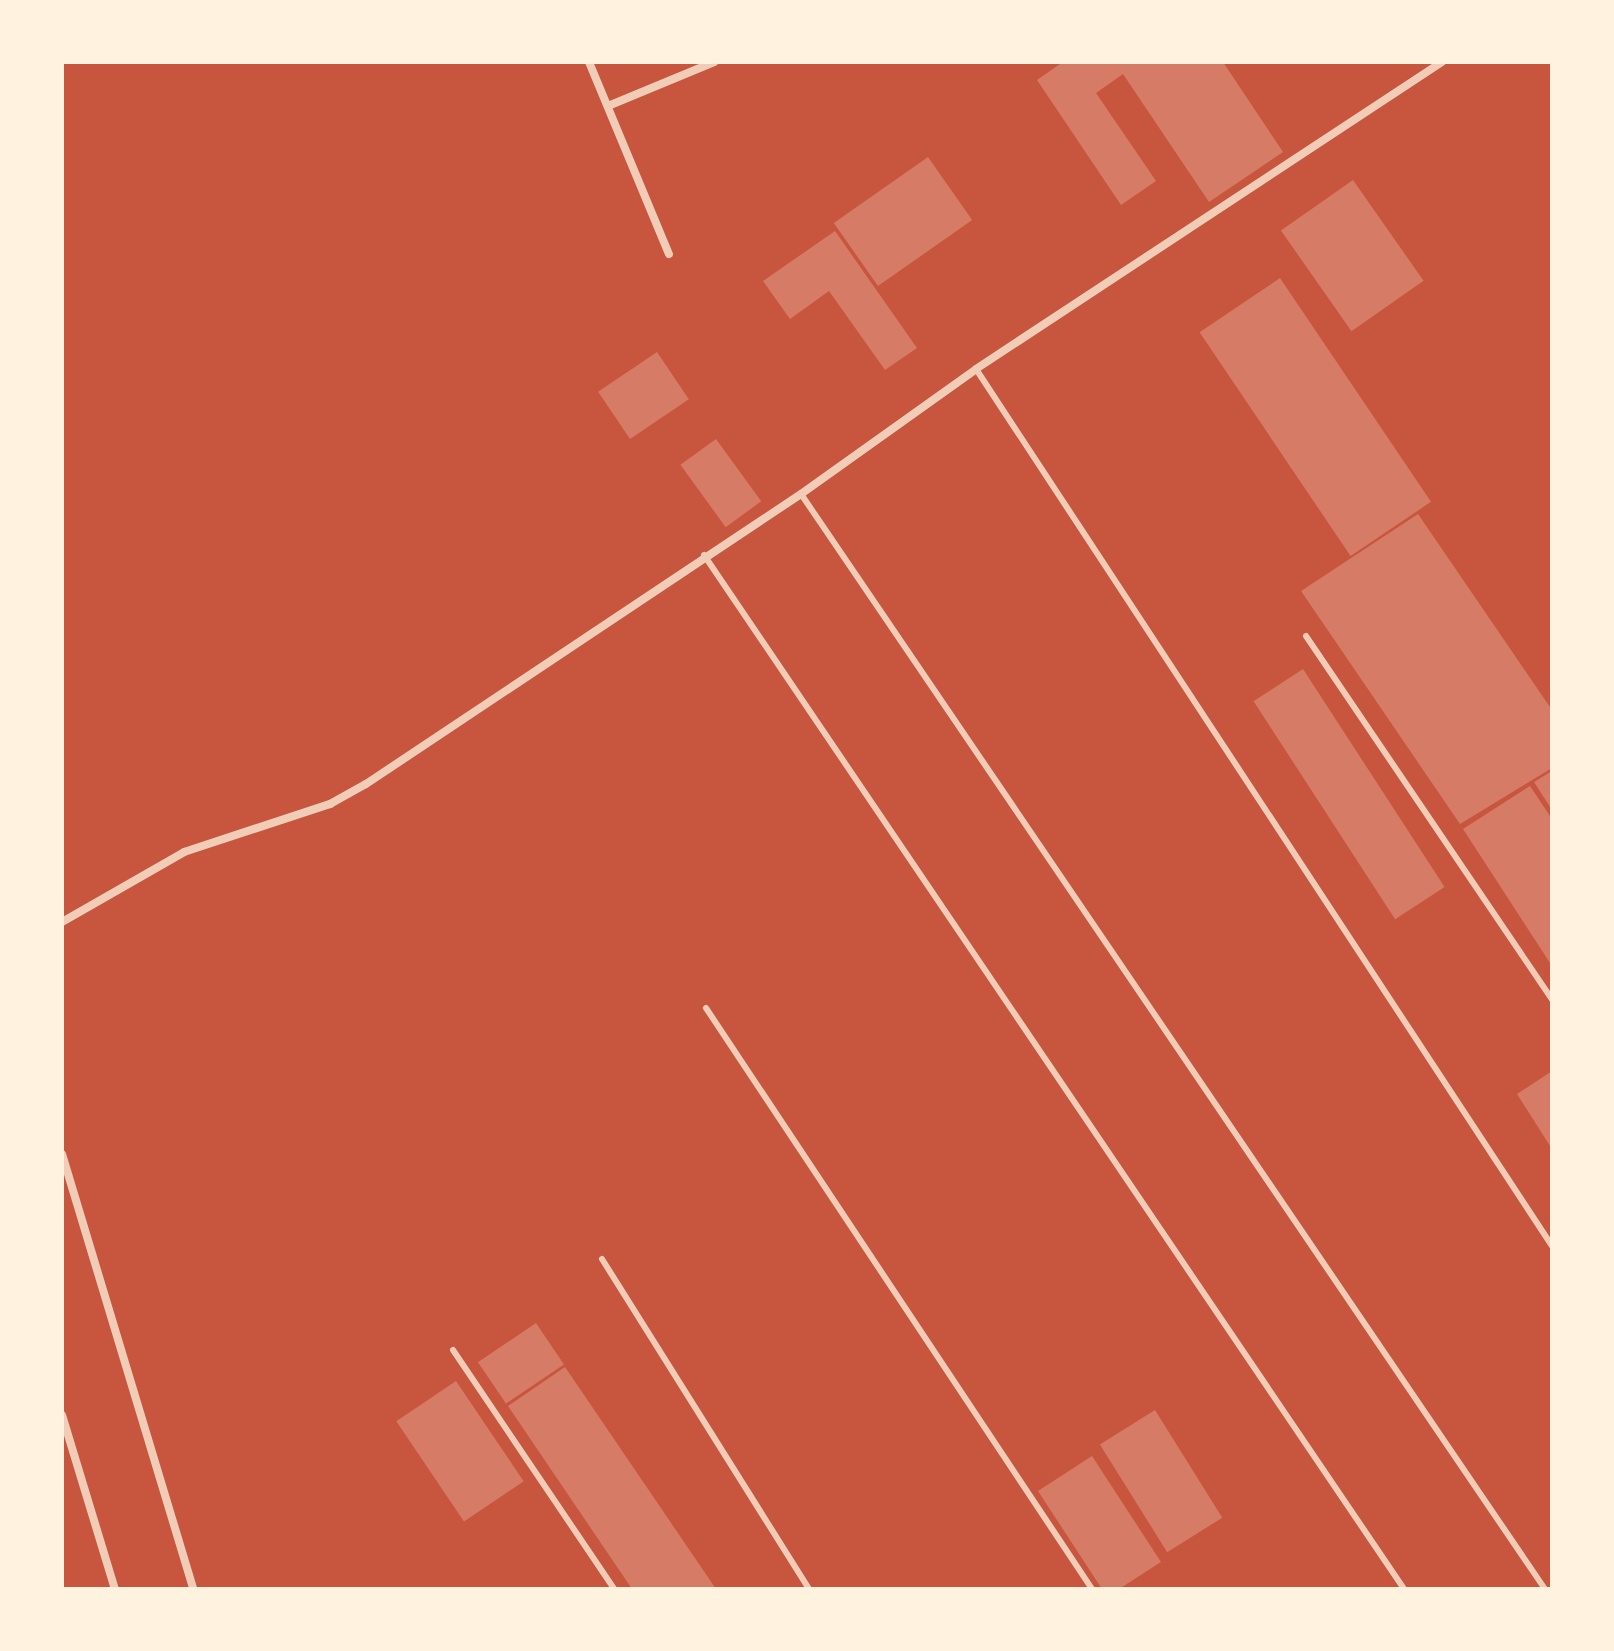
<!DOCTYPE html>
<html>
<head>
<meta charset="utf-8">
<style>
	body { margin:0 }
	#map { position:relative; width:1614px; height:1651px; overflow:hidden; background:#c8553d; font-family:Karla,sans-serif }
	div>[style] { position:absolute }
	.building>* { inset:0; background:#d67c66; transform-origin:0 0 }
	.service>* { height:6px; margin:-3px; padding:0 3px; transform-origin:3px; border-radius:3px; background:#f1ccb7 }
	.minor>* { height:8px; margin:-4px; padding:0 4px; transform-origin:4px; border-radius:4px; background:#f1ccb7 }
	span { translate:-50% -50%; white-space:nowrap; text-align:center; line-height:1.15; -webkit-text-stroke:8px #fff3e0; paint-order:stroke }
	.frame { position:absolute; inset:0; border:64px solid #fff3e0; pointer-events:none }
</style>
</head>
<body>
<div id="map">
	<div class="building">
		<i style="clip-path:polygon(1063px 62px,1223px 62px,1283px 152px,1209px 202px,1123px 74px,1096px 93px,1156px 181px,1121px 205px,1037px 80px)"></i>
		<i style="left:928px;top:157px;width:77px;height:115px;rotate:55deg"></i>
		<i style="left:1353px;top:180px;width:123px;height:88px;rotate:55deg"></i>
		<i style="clip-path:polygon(835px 231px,917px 348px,885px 370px,829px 291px,790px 319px,763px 281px)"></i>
		<i style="left:1280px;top:278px;width:270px;height:97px;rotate:56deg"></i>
		<i style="left:657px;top:352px;width:57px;height:71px;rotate:56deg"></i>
		<i style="left:716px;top:439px;width:77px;height:44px;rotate:54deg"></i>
		<i style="clip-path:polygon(1418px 514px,1552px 710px,1552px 768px,1460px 824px,1301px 591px)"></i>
		<i style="left:1303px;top:669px;width:260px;height:59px;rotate:57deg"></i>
		<i style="clip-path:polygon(1552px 771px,1552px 810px,1534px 782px)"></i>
		<i style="clip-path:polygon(1530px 786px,1552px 819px,1552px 966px,1463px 829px)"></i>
		<i style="clip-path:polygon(1552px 1071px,1552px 1149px,1517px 1094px)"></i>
		<i style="left:536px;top:1323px;width:50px;height:70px;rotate:56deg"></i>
		<i style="clip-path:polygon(565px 1367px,716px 1589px,632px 1589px,508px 1406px)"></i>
		<i style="left:456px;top:1381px;width:121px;height:72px;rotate:56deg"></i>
		<i style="left:1155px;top:1410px;width:127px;height:65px;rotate:58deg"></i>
		<i style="clip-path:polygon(1092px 1456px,1161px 1562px,1119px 1589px,1102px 1589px,1038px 1491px)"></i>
	</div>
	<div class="service">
		<i style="left:976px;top:369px;width:1049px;rotate:56.7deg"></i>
		<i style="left:801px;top:494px;width:1324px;rotate:55.81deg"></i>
		<i style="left:704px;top:555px;width:1249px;rotate:55.9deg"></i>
		<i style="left:1306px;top:636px;width:439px;rotate:55.9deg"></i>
		<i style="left:706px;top:1008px;width:698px;rotate:56.4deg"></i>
		<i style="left:602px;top:1259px;width:390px;rotate:57.9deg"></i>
		<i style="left:453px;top:1350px;width:288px;rotate:56deg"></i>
	</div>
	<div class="minor">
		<i style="left:589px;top:62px;width:208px;rotate:67.4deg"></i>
		<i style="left:608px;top:106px;width:115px;rotate:-22.5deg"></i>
		<i style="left:62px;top:922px;width:141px;rotate:-29.8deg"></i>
		<i style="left:184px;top:852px;width:154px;rotate:-18.2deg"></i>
		<i style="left:330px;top:804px;width:41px;rotate:-29.1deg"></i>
		<i style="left:366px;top:784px;width:523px;rotate:-33.69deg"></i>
		<i style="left:801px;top:494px;width:215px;rotate:-35.5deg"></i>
		<i style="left:976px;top:369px;width:558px;rotate:-33.38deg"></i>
		<i style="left:62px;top:1154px;width:454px;rotate:73.2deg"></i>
		<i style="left:62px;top:1415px;width:182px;rotate:73.1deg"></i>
	</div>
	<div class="frame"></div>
</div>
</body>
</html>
